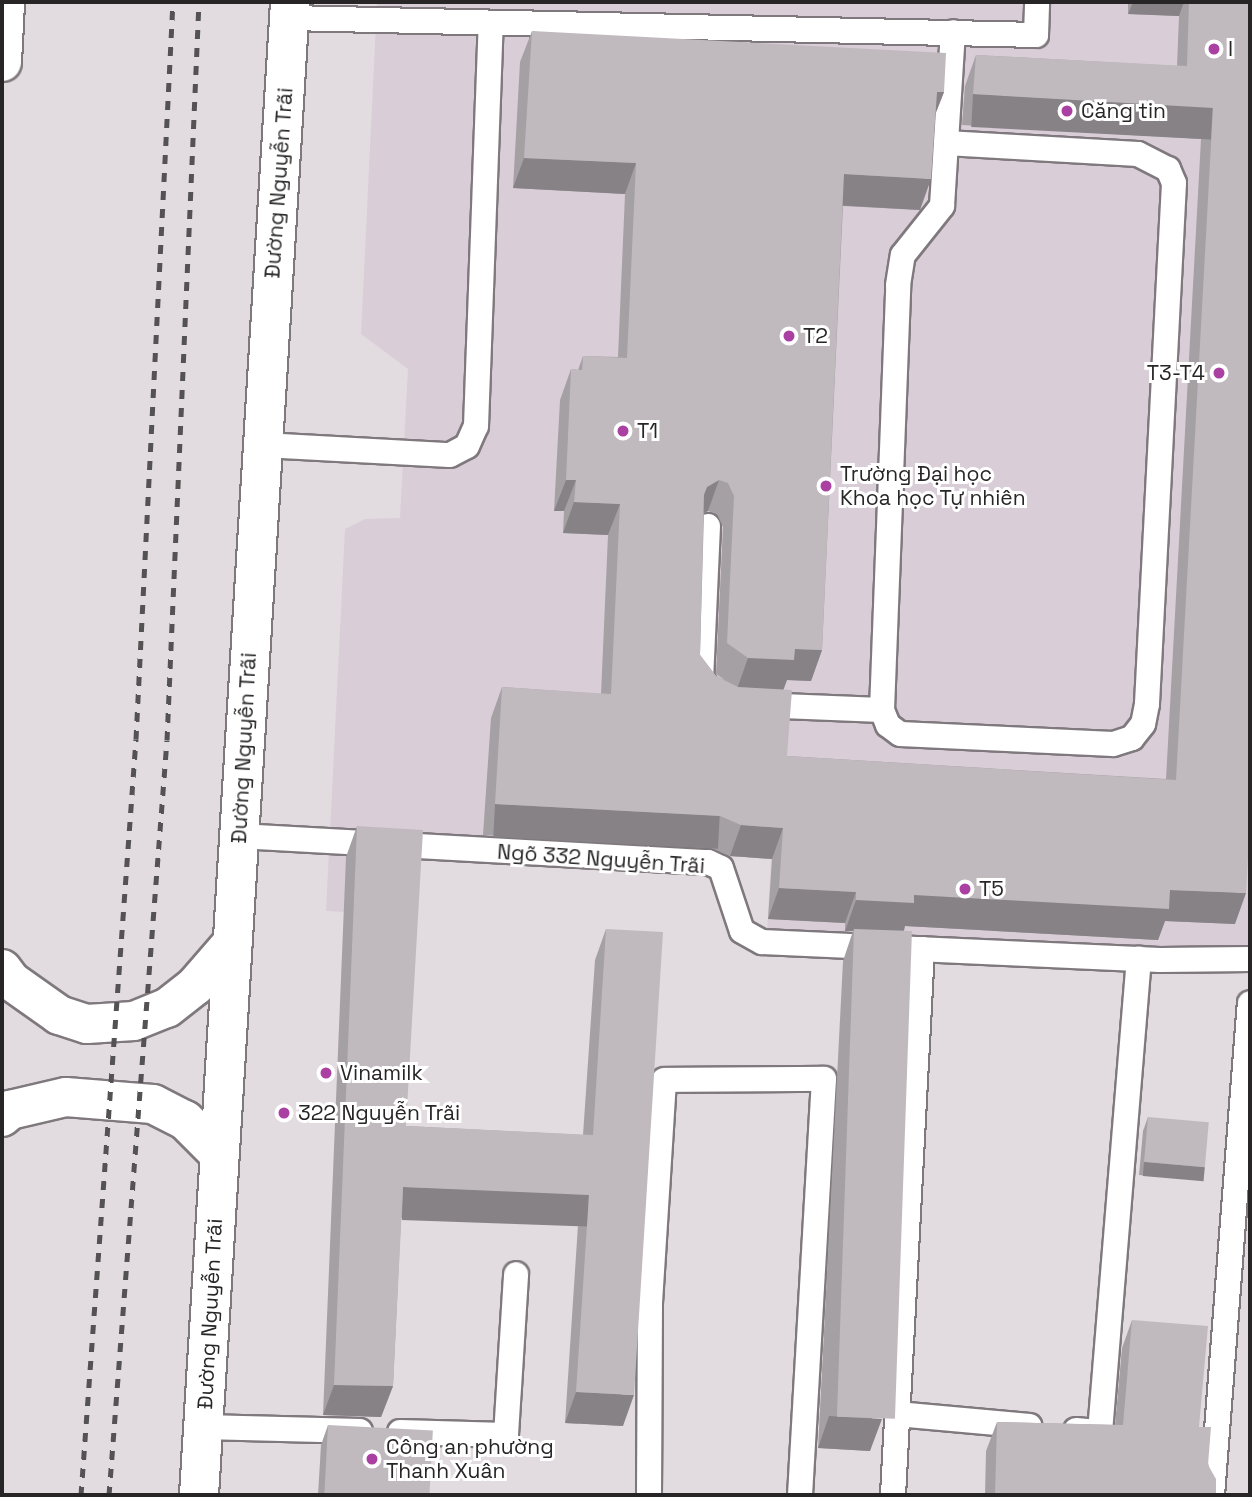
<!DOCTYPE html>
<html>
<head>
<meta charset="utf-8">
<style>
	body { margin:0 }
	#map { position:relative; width:1252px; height:1497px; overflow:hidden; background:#e2dce1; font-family:"Space Grotesk",sans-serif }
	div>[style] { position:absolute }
	.built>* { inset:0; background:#d9ced7 }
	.roads { filter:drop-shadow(2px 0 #7f797e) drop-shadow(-2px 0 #7f797e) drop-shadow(0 2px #7f797e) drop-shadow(0 -2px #7f797e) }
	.lane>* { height:24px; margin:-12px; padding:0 12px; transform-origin:12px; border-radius:12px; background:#fff }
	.primary>* { height:38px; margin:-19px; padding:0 19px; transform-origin:19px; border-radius:19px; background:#fff }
	.rail>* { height:5px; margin-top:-2.5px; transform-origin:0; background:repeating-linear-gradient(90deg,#555254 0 9px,transparent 0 18px) }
	.wall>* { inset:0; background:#a5a0a4 }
	.shaded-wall>* { inset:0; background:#868286; transform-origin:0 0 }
	.building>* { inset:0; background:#c0babf; transform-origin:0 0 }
	.dots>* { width:19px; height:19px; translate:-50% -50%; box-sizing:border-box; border:4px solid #fff; border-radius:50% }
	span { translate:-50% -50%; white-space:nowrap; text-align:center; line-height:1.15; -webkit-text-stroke:6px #fff; paint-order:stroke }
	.poi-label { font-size:21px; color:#272526 }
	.left { translate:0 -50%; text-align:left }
	.right { translate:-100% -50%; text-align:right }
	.street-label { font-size:21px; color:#272526 }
	.frame { position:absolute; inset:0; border:4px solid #272526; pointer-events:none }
</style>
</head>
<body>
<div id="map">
	<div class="built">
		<i style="clip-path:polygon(377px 2px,1250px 2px,1248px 958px,767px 933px,771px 859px,415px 836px,409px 915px,326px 911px,345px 529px,365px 519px,400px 518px,408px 369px,361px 334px)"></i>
	</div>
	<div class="roads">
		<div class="lane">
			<i style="left:289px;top:18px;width:747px;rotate:1.3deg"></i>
			<i style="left:1036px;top:35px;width:33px;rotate:-88deg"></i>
			<i style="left:946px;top:143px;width:192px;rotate:3.3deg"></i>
			<i style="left:1138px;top:154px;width:34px;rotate:27deg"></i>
			<i style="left:1168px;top:169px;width:15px;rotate:67deg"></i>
			<i style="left:1174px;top:183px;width:522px;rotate:92.97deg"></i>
			<i style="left:1147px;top:704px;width:20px;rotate:101deg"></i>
			<i style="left:1143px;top:724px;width:18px;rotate:128deg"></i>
			<i style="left:1132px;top:738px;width:20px;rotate:162deg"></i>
			<i style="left:1113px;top:744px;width:213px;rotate:-177.3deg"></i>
			<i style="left:900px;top:734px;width:15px;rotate:-143deg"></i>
			<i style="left:888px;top:725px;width:16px;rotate:-112deg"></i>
			<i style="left:882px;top:710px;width:425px;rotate:-87.8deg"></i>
			<i style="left:898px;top:285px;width:30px;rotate:-81deg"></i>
			<i style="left:903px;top:255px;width:63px;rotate:-51.5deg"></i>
			<i style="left:942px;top:206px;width:174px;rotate:-86.4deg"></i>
			<i style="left:263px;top:445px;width:187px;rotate:3.1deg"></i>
			<i style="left:450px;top:455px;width:19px;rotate:-28deg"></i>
			<i style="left:467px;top:446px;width:22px;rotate:-66deg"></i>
			<i style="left:476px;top:426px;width:403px;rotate:-87.9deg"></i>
			<i style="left:708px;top:526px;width:152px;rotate:92.6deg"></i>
			<i style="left:701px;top:678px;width:13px;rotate:58deg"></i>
			<i style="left:757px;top:705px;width:125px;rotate:2.3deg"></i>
			<i style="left:239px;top:836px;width:470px;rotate:3.2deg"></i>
			<i style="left:708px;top:862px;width:14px;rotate:25deg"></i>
			<i style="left:721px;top:868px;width:66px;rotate:71.6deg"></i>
			<i style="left:742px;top:931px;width:23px;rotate:29deg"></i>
			<i style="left:762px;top:942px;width:398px;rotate:2.6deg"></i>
			<i style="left:1160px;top:960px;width:90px;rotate:-0.6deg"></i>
			<i style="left:897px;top:1414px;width:133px;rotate:5.2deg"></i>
			<i style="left:203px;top:1427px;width:157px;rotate:1.5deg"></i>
			<i style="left:1076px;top:1430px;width:24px;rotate:5deg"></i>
			<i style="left:1100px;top:1432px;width:475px;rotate:-85.3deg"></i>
			<i style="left:400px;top:1432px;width:106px;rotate:1.6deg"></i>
			<i style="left:506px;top:1435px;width:161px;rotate:-86.4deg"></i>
			<i style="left:649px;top:1495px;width:192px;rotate:-89.7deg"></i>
			<i style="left:650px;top:1303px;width:223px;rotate:-86.4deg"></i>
			<i style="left:664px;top:1080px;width:160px;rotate:-0.4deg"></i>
			<i style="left:824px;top:1079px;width:417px;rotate:93.3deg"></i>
			<i style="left:893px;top:1495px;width:547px;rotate:-86.96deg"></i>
			<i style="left:1212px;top:1495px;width:493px;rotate:-85.6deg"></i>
		</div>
		<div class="primary">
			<i style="left:2px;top:62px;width:60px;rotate:-87.1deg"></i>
			<i style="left:2px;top:969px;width:15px;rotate:53deg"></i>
			<i style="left:11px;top:981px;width:59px;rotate:35.3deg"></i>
			<i style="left:59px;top:1015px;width:29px;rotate:18deg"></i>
			<i style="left:87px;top:1024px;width:47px;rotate:-3.7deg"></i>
			<i style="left:134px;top:1021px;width:35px;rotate:-22deg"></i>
			<i style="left:167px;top:1008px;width:36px;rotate:-38deg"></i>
			<i style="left:195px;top:986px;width:58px;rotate:-49.2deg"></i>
			<i style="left:2px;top:1117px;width:11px;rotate:-41deg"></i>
			<i style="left:10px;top:1110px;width:57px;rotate:-13.1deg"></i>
			<i style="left:66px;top:1097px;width:87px;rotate:4.6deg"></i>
			<i style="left:153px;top:1104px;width:36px;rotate:27deg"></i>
			<i style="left:185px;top:1120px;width:48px;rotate:45deg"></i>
			<i style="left:199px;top:1495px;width:1496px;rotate:-86.51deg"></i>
		</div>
	</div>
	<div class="rail">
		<i style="left:81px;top:1495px;width:758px;rotate:-85.84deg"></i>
		<i style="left:136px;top:739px;width:738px;rotate:-87.13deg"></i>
		<i style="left:109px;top:1495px;width:757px;rotate:-85.61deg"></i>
		<i style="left:167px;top:740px;width:739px;rotate:-87.52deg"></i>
	</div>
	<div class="wall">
		<i style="clip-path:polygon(evenodd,1128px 2px,1250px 2px,1235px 924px,1165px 921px,1158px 940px,905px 926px,904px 931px,870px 1451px,818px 1448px,843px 961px,853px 931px,845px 931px,845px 923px,768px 919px,772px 859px,730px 856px,709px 847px,483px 835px,491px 718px,502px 687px,601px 694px,608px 535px,563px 533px,564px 511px,554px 511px,560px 400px,571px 369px,578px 370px,583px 356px,618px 357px,625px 194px,513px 188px,520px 62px,532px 31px,944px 92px,935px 114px,920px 210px,843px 206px,822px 650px,811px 681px,787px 680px,783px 689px,787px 756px,1166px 779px,1201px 139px,962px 125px,965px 86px,976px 55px,1177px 66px,1179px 16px,1128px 14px,1128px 2px,708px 511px,717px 514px,723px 527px,716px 674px,725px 680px,716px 676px,700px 655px,704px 513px,708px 511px)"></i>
		<i style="clip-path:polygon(357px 826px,406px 1126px,583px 1135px,595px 960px,606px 929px,623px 1426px,565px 1423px,578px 1225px,401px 1218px,393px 1386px,381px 1417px,323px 1415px,346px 857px)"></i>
		<i style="clip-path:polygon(1148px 1117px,1205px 1167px,1200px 1180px,1139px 1175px,1143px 1131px)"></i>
		<i style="clip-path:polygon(1132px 1320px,1199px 1427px,1216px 1495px,985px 1495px,986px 1451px,997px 1422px,1115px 1425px,1122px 1348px)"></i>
		<i style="clip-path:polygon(328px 1425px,427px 1495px,318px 1495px,321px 1445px)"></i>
	</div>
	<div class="shaded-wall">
		<i style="clip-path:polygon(1133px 2px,1184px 2px,1179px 16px,1128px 14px)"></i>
		<i style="clip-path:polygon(937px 92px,944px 92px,932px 123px)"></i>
		<i style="left:973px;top:94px;width:240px;height:33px;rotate:3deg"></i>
		<i style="clip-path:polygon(524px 158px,636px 163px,625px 194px,513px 188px)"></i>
		<i style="clip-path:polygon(844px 174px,931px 179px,920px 210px,833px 205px)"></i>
		<i style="clip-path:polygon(566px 480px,576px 480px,564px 511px,554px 511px)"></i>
		<i style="clip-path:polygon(719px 480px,708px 511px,696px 517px,707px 487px)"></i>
		<i style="clip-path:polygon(574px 502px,620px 504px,608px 535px,563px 533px)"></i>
		<i style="clip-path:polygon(795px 649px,822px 650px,811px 681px,787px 680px,783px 691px,737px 689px,748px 658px)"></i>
		<i style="left:495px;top:804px;width:225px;height:33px;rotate:3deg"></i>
		<i style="clip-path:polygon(741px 825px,783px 828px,772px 859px,730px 856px)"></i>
		<i style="clip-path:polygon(779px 888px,856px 892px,845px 923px,768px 919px)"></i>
		<i style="clip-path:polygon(1170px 890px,1246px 893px,1235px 924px,1165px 921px,1158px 940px,905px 926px,903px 933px,854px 929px,853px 931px,845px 931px,856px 900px,914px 895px)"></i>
		<i style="left:1144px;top:1162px;width:61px;height:14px;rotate:5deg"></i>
		<i style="left:403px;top:1187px;width:186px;height:33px;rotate:2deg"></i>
		<i style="clip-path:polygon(334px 1385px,393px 1386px,381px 1417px,323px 1415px)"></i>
		<i style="clip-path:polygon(576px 1392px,634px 1395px,623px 1426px,565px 1423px)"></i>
		<i style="clip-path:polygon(829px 1416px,882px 1419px,870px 1451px,818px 1448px)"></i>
	</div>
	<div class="building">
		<i style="clip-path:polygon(1189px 2px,1250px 2px,1250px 822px,1246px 893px,1170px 890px,1169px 909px,914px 895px,914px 903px,856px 900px,856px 892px,779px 888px,783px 828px,741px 825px,720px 816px,495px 804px,502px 687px,611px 694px,620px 504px,574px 502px,576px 480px,566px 480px,571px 369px,582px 370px,583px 356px,627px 358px,636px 163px,524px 158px,532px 31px,946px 53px,944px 92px,937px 92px,931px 179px,844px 174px,822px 650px,795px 649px,794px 660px,748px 658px,727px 643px,734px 496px,728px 483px,719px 480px,707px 487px,704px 494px,700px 655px,716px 676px,738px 687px,792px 690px,787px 756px,1176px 780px,1213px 108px,973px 94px,976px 55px,1187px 66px)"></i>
		<i style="clip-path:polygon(357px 826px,423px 830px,406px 1126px,593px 1135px,606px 929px,663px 932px,634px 1395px,576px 1392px,589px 1195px,403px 1187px,393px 1386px,334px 1385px)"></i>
		<i style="left:854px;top:929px;width:58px;height:488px;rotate:2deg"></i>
		<i style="left:1148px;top:1117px;width:61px;height:45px;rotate:5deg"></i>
		<i style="clip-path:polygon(1132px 1320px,1208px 1326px,1199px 1427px,1211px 1427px,1208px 1465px,1216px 1479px,1216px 1495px,995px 1495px,997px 1422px,1123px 1425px)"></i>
		<i style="left:328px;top:1425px;width:105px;height:70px;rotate:3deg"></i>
	</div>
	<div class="dots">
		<i style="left:1214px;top:49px;background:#aa40a1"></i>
		<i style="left:1067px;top:111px;background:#aa40a1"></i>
		<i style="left:789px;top:336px;background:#aa40a1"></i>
		<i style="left:1219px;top:373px;background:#aa40a1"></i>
		<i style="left:623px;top:431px;background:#aa40a1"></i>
		<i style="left:826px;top:486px;background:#aa40a1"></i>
		<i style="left:965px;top:889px;background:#aa40a1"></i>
		<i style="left:326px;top:1073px;background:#aa40a1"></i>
		<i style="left:284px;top:1113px;background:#aa40a1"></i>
		<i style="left:372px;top:1459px;background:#aa40a1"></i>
	</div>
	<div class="poi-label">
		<span class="left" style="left:1228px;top:49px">I</span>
		<span class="left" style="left:1081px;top:111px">Căng tin</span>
		<span class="left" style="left:803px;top:336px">T2</span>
		<span class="right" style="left:1205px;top:373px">T3-T4</span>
		<span class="left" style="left:637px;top:431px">T1</span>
		<span class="left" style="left:840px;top:486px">Trường Đại học<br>Khoa học Tự nhiên</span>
		<span class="left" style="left:979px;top:889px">T5</span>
		<span class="left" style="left:340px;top:1073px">Vinamilk</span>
		<span class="left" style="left:298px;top:1113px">322 Nguyễn Trãi</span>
		<span class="left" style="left:386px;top:1459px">Công an phường<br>Thanh Xuân</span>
	</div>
	<div class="street-label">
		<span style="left:279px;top:183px;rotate:-86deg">Đường Nguyễn Trãi</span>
		<span style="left:244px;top:748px;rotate:-87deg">Đường Nguyễn Trãi</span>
		<span style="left:601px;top:859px;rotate:4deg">Ngõ 332 Nguyễn Trãi</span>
		<span style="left:210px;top:1314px;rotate:-87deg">Đường Nguyễn Trãi</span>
	</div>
	<div class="frame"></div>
</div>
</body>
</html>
